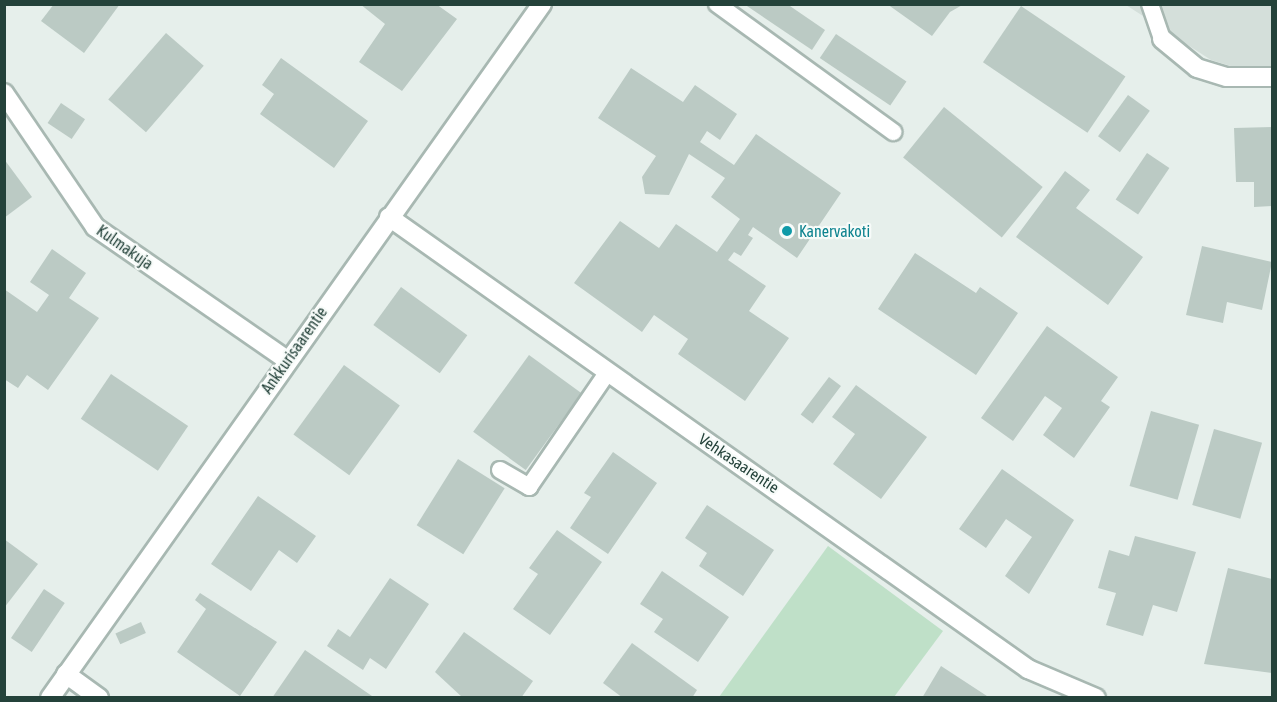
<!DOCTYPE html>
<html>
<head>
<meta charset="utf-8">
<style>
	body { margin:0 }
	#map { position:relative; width:1277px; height:702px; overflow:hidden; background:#e6efeb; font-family:"Asap Condensed",sans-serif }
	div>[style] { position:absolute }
	.built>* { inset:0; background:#d4dfda }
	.green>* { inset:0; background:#bfe0c8 }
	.building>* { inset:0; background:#bbcac4; transform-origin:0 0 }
	.roads { filter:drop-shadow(2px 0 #a8b8b2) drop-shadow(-2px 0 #a8b8b2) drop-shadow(0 2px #a8b8b2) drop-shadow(0 -2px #a8b8b2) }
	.lane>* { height:16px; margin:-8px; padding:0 8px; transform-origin:8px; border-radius:8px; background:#fff }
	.street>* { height:18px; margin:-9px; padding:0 9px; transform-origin:9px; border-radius:9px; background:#fff }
	.dots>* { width:16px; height:16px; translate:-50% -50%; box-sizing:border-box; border:3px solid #f7fbf9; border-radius:50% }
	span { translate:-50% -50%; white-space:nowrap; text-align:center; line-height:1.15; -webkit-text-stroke:4.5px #f7fbf9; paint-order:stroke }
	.culture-label { font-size:16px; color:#0d838f }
	.left { translate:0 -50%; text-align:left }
	.street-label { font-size:16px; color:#24423a }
	.frame { position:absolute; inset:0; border:6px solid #24423a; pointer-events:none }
</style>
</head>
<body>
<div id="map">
	<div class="built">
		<i style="clip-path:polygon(1126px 5px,1272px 5px,1272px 67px,1234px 67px,1211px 60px)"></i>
	</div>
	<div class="green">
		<i style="clip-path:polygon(828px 546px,943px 631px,894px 697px,719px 697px)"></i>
	</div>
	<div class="building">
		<i style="clip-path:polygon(54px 4px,120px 4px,84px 53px,41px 21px)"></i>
		<i style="clip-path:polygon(360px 4px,436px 4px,457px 19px,402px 91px,359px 62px,385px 24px)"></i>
		<i style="clip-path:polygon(744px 4px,787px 4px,825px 30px,812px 50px)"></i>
		<i style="clip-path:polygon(887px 4px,964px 4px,950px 12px,932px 36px)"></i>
		<i style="left:1021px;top:6px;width:126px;height:68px;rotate:34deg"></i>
		<i style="left:166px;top:33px;width:50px;height:88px;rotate:41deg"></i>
		<i style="left:836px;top:34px;width:85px;height:29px;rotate:34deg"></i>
		<i style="clip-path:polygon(281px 58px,368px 121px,334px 168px,260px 114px,274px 94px,262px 85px)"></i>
		<i style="clip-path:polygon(631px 68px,683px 102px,695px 85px,737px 114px,720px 140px,707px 131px,700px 142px,734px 165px,756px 134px,841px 193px,797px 258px,753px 227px,748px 235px,753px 238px,741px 256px,734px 252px,728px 260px,766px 286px,749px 311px,789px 338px,745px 401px,678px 354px,688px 339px,654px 315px,642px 332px,574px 283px,620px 221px,659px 248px,676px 224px,717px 252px,740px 219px,711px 197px,725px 178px,689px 154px,669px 195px,645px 194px,642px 177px,656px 156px,598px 118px)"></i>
		<i style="left:1128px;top:95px;width:27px;height:51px;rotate:36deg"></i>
		<i style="left:61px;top:103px;width:29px;height:24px;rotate:34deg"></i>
		<i style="left:944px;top:107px;width:127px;height:65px;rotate:39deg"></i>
		<i style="clip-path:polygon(1272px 127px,1272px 206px,1254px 207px,1254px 182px,1236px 182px,1234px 128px)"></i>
		<i style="left:1147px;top:153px;width:27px;height:56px;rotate:34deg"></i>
		<i style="clip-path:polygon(4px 159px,32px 197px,4px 218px)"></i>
		<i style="clip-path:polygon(1065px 171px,1090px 190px,1076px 208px,1143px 257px,1108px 305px,1016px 237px)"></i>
		<i style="clip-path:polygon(1202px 246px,1272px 262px,1262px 310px,1227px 302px,1223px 323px,1186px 315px)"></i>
		<i style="clip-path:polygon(52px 249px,86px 273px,69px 298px,99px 318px,48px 390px,27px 375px,18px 388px,4px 379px,4px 289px,37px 312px,49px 295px,30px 282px)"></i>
		<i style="clip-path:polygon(915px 253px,976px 293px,980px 287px,1018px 313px,976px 375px,878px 309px)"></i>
		<i style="left:401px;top:287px;width:82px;height:47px;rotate:36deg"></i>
		<i style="clip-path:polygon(1047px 326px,1118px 377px,1101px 401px,1110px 407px,1074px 458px,1043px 435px,1062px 408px,1045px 396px,1013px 441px,981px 418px)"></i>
		<i style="left:529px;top:355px;width:65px;height:95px;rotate:36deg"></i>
		<i style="left:344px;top:365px;width:69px;height:86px;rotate:36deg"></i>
		<i style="left:111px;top:374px;width:93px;height:54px;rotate:34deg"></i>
		<i style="left:829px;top:377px;width:15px;height:47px;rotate:37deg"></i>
		<i style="clip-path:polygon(856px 385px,927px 437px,881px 499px,833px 464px,855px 434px,832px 417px)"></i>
		<i style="left:1151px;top:411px;width:50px;height:78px;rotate:16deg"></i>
		<i style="left:1214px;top:429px;width:50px;height:79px;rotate:16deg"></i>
		<i style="clip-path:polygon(613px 452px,657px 483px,608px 554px,570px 528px,591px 497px,584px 493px)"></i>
		<i style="left:458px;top:459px;width:55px;height:78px;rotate:32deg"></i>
		<i style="clip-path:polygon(1002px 469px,1074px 520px,1029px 594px,1005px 576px,1032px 537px,1006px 519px,986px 548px,959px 529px)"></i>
		<i style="clip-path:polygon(258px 496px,316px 536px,297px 563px,279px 550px,251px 591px,211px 564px)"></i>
		<i style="clip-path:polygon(707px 505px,774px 550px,743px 596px,699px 566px,707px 553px,685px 538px)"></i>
		<i style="clip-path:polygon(557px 530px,602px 562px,550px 635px,513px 609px,538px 574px,529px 568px)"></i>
		<i style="clip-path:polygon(1135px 536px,1196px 552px,1177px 612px,1153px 605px,1143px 636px,1106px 625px,1116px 593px,1098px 588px,1109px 550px,1129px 556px)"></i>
		<i style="clip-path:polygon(4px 539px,38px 564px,4px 608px)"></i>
		<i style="clip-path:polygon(1228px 568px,1272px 579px,1272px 673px,1204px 664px)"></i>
		<i style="clip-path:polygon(662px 571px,729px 617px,698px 662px,654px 632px,663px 619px,640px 604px)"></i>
		<i style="clip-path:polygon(390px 578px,429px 604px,386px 669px,370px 658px,363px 670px,327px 646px,338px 629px,350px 637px)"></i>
		<i style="left:44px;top:589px;width:25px;height:59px;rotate:34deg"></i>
		<i style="clip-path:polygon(200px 593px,277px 642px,240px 696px,177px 652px,206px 609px,195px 600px)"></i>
		<i style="left:141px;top:622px;width:12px;height:28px;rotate:66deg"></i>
		<i style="clip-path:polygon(464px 632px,533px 681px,521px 698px,463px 698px,435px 672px)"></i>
		<i style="clip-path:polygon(632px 643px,697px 690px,692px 698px,623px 698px,603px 683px)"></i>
		<i style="clip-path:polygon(305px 650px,372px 696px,371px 698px,272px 698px)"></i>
		<i style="clip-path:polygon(941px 666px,990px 698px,922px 698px)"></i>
	</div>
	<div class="roads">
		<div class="lane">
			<i style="left:717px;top:4px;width:218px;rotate:36deg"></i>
			<i style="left:1150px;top:4px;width:37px;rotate:71deg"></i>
			<i style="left:500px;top:470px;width:34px;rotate:30deg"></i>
			<i style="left:529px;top:487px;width:138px;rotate:-55.6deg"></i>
		</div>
		<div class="street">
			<i style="left:1162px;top:39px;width:45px;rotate:39.6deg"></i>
			<i style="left:1197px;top:68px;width:31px;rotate:17deg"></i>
			<i style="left:1227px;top:77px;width:45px"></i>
			<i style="left:4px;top:93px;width:162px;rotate:55.8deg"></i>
			<i style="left:95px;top:227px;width:234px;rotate:34.7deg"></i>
			<i style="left:389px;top:217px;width:783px;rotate:35.27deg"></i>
			<i style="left:1028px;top:669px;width:74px;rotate:23.1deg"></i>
			<i style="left:66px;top:674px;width:41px;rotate:36deg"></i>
			<i style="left:50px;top:698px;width:851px;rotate:-54.67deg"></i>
		</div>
	</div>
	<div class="dots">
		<i style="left:787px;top:231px;background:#0f9aa8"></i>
	</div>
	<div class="culture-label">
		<span class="left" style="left:799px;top:231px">Kanervakoti</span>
	</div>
	<div class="street-label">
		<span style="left:125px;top:247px;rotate:35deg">Kulmakuja</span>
		<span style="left:294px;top:350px;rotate:-55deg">Ankkurisaarentie</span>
		<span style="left:739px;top:463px;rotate:34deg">Vehkasaarentie</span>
	</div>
	<div class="frame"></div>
</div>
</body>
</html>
